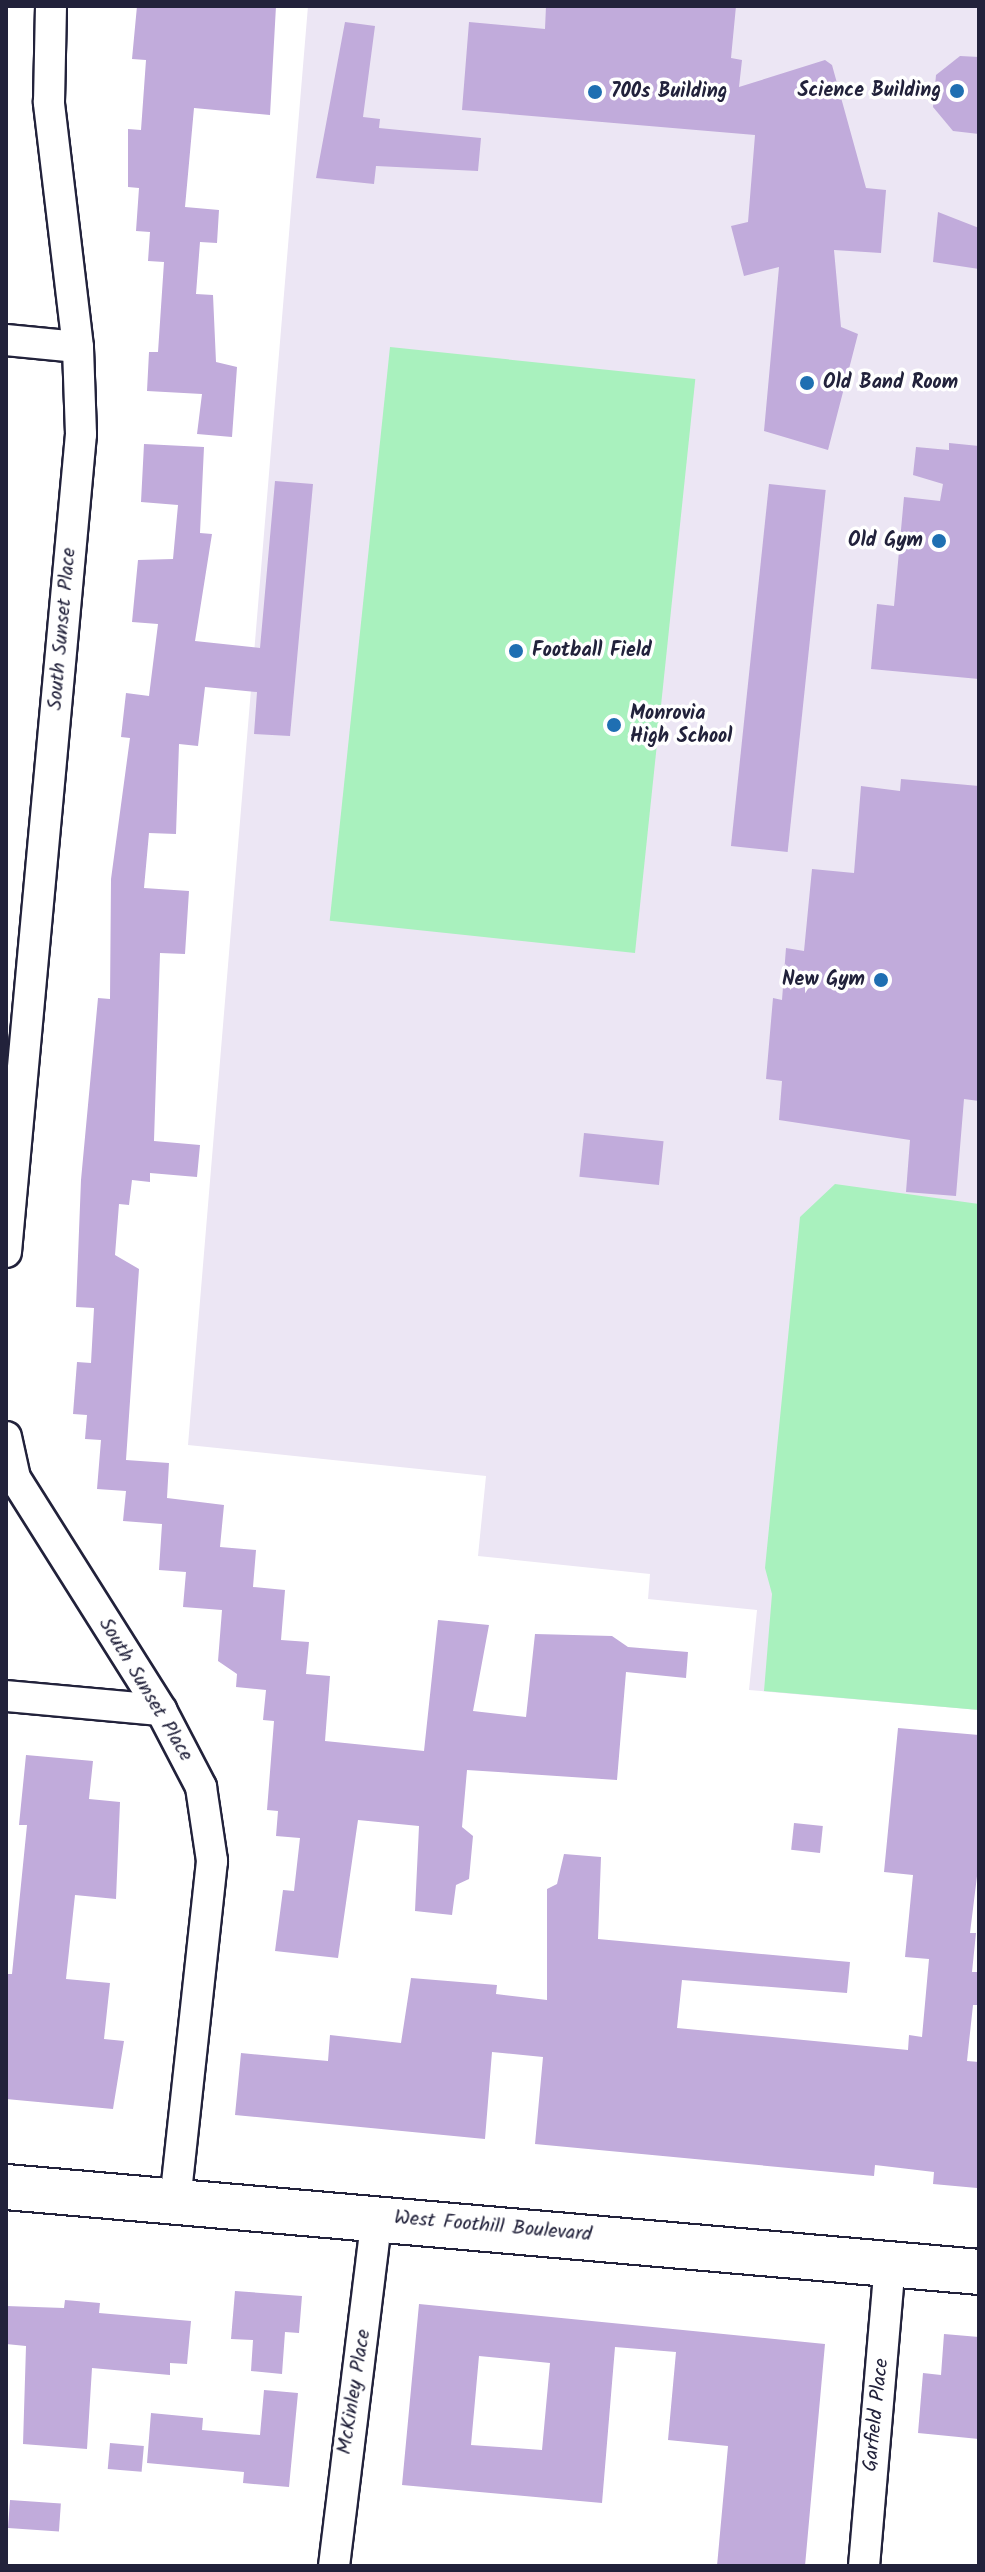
<!DOCTYPE html>
<html>
<head>
<meta charset="utf-8">
<style>
	body { margin:0 }
	#map { position:relative; width:985px; height:2572px; overflow:hidden; background:#fff; font-family:Kalam,sans-serif }
	div>[style] { position:absolute }
	.built>* { inset:0; background:#ece6f4 }
	.green>* { inset:0; background:#a9f1be; transform-origin:0 0 }
	.building>* { inset:0; background:#c1abdb; transform-origin:0 0 }
	.roads { filter:drop-shadow(2px 0 #22223b) drop-shadow(-2px 0 #22223b) drop-shadow(0 2px #22223b) drop-shadow(0 -2px #22223b) }
	.street>* { height:30px; margin:-15px; padding:0 15px; transform-origin:15px; border-radius:15px; background:#fff }
	.secondary>* { height:44px; margin:-22px; padding:0 22px; transform-origin:22px; border-radius:22px; background:#fff }
	.dots>* { width:22px; height:22px; translate:-50% -50%; box-sizing:border-box; border:4px solid #fff; border-radius:50% }
	span { translate:-50% -50%; white-space:nowrap; text-align:center; line-height:1.15; -webkit-text-stroke:7px #fff; paint-order:stroke }
	.poi-label { font-size:20px; color:#22223b; font-weight:700 }
	.right { translate:-100% -50%; text-align:right }
	.left { translate:0 -50%; text-align:left }
	.street-label { font-size:20px; color:#22223b }
	.frame { position:absolute; inset:0; border:8px solid #22223b; pointer-events:none }
</style>
</head>
<body>
<div id="map">
	<div class="built">
		<i style="clip-path:polygon(308px 6px,979px 6px,979px 1710px,749px 1690px,757px 1610px,648px 1599px,650px 1574px,478px 1556px,486px 1476px,188px 1445px)"></i>
	</div>
	<div class="green">
		<i style="left:390px;top:347px;width:307px;height:577px;rotate:6deg"></i>
		<i style="clip-path:polygon(835px 1184px,979px 1204px,979px 1710px,764px 1691px,772px 1594px,765px 1568px,800px 1217px)"></i>
	</div>
	<div class="building">
		<i style="clip-path:polygon(137px 6px,276px 6px,270px 115px,194px 108px,185px 207px,219px 210px,217px 243px,200px 242px,196px 294px,213px 295px,216px 362px,237px 367px,232px 437px,197px 434px,202px 394px,147px 391px,149px 352px,158px 352px,164px 262px,148px 261px,150px 232px,136px 231px,139px 188px,128px 187px,128px 129px,141px 130px,146px 60px,132px 59px)"></i>
		<i style="clip-path:polygon(546px 6px,736px 6px,731px 58px,742px 60px,739px 87px,825px 60px,832px 65px,866px 188px,886px 190px,881px 253px,834px 250px,841px 327px,858px 334px,828px 450px,764px 431px,779px 267px,744px 276px,731px 226px,748px 222px,755px 135px,462px 110px,469px 22px,545px 29px)"></i>
		<i style="clip-path:polygon(345px 22px,375px 26px,363px 117px,380px 119px,379px 128px,481px 138px,478px 171px,376px 166px,374px 184px,316px 178px)"></i>
		<i style="clip-path:polygon(960px 56px,979px 57px,979px 134px,953px 131px,933px 107px,936px 75px)"></i>
		<i style="clip-path:polygon(938px 212px,979px 228px,979px 269px,933px 262px)"></i>
		<i style="clip-path:polygon(949px 443px,979px 446px,979px 679px,871px 669px,877px 604px,894px 606px,904px 497px,940px 501px,943px 484px,913px 475px,916px 447px,949px 450px)"></i>
		<i style="clip-path:polygon(144px 444px,204px 447px,200px 533px,212px 534px,195px 641px,260px 648px,275px 481px,313px 484px,290px 736px,254px 734px,257px 692px,205px 687px,198px 746px,179px 744px,176px 834px,149px 833px,144px 888px,189px 891px,185px 954px,160px 953px,154px 1141px,200px 1145px,197px 1177px,150px 1173px,150px 1182px,132px 1180px,129px 1205px,119px 1204px,115px 1255px,139px 1269px,126px 1460px,169px 1463px,167px 1498px,224px 1505px,220px 1547px,256px 1550px,253px 1587px,285px 1590px,281px 1640px,309px 1642px,306px 1674px,330px 1676px,325px 1741px,424px 1751px,438px 1620px,489px 1625px,473px 1711px,526px 1717px,535px 1634px,612px 1636px,628px 1647px,688px 1652px,686px 1678px,626px 1672px,617px 1780px,467px 1770px,462px 1827px,473px 1836px,469px 1879px,456px 1885px,452px 1915px,415px 1911px,419px 1826px,358px 1820px,338px 1958px,275px 1951px,283px 1890px,294px 1891px,300px 1838px,276px 1836px,278px 1811px,267px 1810px,274px 1721px,263px 1720px,266px 1690px,236px 1687px,237px 1674px,218px 1661px,222px 1610px,183px 1607px,186px 1572px,159px 1570px,162px 1524px,123px 1521px,126px 1491px,97px 1489px,101px 1440px,85px 1439px,87px 1415px,73px 1414px,77px 1362px,91px 1363px,94px 1308px,76px 1307px,81px 1180px,98px 998px,110px 999px,111px 879px,130px 738px,121px 737px,126px 693px,149px 696px,158px 624px,132px 622px,138px 560px,173px 559px,178px 505px,141px 502px)"></i>
		<i style="left:769px;top:484px;width:57px;height:364px;rotate:6deg"></i>
		<i style="clip-path:polygon(901px 779px,979px 786px,979px 1101px,964px 1099px,956px 1196px,906px 1192px,910px 1140px,779px 1120px,782px 1081px,766px 1079px,773px 998px,782px 1000px,786px 948px,804px 951px,812px 869px,854px 873px,861px 786px,900px 791px)"></i>
		<i style="left:584px;top:1133px;width:80px;height:44px;rotate:6deg"></i>
		<i style="clip-path:polygon(898px 1728px,979px 1735px,979px 1860px,970px 1933px,976px 1933px,972px 1972px,979px 1972px,979px 2005px,973px 2005px,967px 2061px,979px 2062px,977px 2188px,933px 2184px,934px 2172px,875px 2165px,874px 2176px,535px 2144px,543px 2057px,492px 2052px,485px 2139px,235px 2115px,241px 2053px,328px 2061px,330px 2035px,401px 2043px,411px 1978px,497px 1985px,496px 1994px,547px 2000px,547px 1889px,557px 1884px,564px 1854px,601px 1857px,598px 1939px,850px 1962px,847px 1993px,682px 1980px,677px 2028px,908px 2050px,909px 2035px,922px 2037px,929px 1959px,905px 1957px,913px 1875px,884px 1872px)"></i>
		<i style="clip-path:polygon(26px 1755px,93px 1761px,89px 1799px,120px 1802px,116px 1899px,75px 1895px,66px 1979px,110px 1983px,104px 2039px,124px 2041px,113px 2109px,6px 2099px,6px 1974px,12px 1974px,27px 1825px,19px 1825px)"></i>
		<i style="left:794px;top:1823px;width:29px;height:27px;rotate:6deg"></i>
		<i style="clip-path:polygon(235px 2291px,302px 2296px,299px 2333px,285px 2332px,282px 2374px,251px 2371px,253px 2340px,231px 2339px)"></i>
		<i style="clip-path:polygon(65px 2300px,100px 2303px,99px 2313px,191px 2321px,187px 2364px,170px 2363px,170px 2375px,92px 2368px,87px 2449px,23px 2444px,26px 2346px,6px 2344px,6px 2306px,64px 2308px)"></i>
		<i style="clip-path:polygon(evenodd,419px 2304px,825px 2344px,805px 2566px,717px 2566px,728px 2446px,668px 2440px,676px 2352px,615px 2347px,602px 2503px,402px 2485px,419px 2304px,479px 2356px,550px 2363px,542px 2450px,471px 2445px,479px 2356px)"></i>
		<i style="clip-path:polygon(944px 2334px,979px 2337px,979px 2439px,918px 2433px,923px 2373px,941px 2375px)"></i>
		<i style="clip-path:polygon(264px 2390px,298px 2393px,289px 2487px,243px 2483px,244px 2472px,147px 2463px,151px 2413px,203px 2418px,202px 2430px,260px 2435px)"></i>
		<i style="left:110px;top:2443px;width:34px;height:26px;rotate:5deg"></i>
		<i style="left:10px;top:2500px;width:51px;height:28px;rotate:4deg"></i>
	</div>
	<div class="roads">
		<div class="street">
			<i style="left:6px;top:340px;width:72px;rotate:5.6deg"></i>
			<i style="left:6px;top:1252px;width:821px;rotate:-84.76deg"></i>
			<i style="left:81px;top:434px;width:87px;rotate:-92deg"></i>
			<i style="left:78px;top:347px;width:247px;rotate:-96.8deg"></i>
			<i style="left:49px;top:102px;width:96px;rotate:-88.8deg"></i>
			<i style="left:6px;top:1437px;width:42px;rotate:77.6deg"></i>
			<i style="left:15px;top:1478px;width:274px;rotate:57.8deg"></i>
			<i style="left:161px;top:1710px;width:87px;rotate:62.5deg"></i>
			<i style="left:201px;top:1787px;width:75px;rotate:81.5deg"></i>
			<i style="left:212px;top:1861px;width:344px;rotate:96.2deg"></i>
			<i style="left:6px;top:1696px;width:156px;rotate:5.2deg"></i>
			<i style="left:334px;top:2566px;width:351px;rotate:-83deg"></i>
			<i style="left:864px;top:2566px;width:303px;rotate:-85.1deg"></i>
		</div>
		<div class="secondary">
			<i style="left:6px;top:2187px;width:977px;rotate:4.99deg"></i>
		</div>
	</div>
	<div class="dots">
		<i style="left:957px;top:91px;background:#1f6fb2"></i>
		<i style="left:595px;top:92px;background:#1f6fb2"></i>
		<i style="left:807px;top:383px;background:#1f6fb2"></i>
		<i style="left:939px;top:541px;background:#1f6fb2"></i>
		<i style="left:516px;top:651px;background:#1f6fb2"></i>
		<i style="left:614px;top:725px;background:#1f6fb2"></i>
		<i style="left:881px;top:980px;background:#1f6fb2"></i>
	</div>
	<div class="poi-label">
		<span class="right" style="left:941px;top:91px">Science Building</span>
		<span class="left" style="left:611px;top:92px">700s Building</span>
		<span class="left" style="left:823px;top:383px">Old Band Room</span>
		<span class="right" style="left:923px;top:541px">Old Gym</span>
		<span class="left" style="left:532px;top:651px">Football Field</span>
		<span class="left" style="left:630px;top:726px">Monrovia<br>High School</span>
		<span class="right" style="left:865px;top:980px">New Gym</span>
	</div>
	<div class="street-label">
		<span style="left:63px;top:629px;rotate:-85deg">South Sunset Place</span>
		<span style="left:145px;top:1690px;rotate:59deg">South Sunset Place</span>
		<span style="left:493px;top:2227px;rotate:5deg">West Foothill Boulevard</span>
		<span style="left:355px;top:2392px;rotate:-81deg">McKinley Place</span>
		<span style="left:877px;top:2415px;rotate:-84deg">Garfield Place</span>
	</div>
	<div class="frame"></div>
</div>
</body>
</html>
